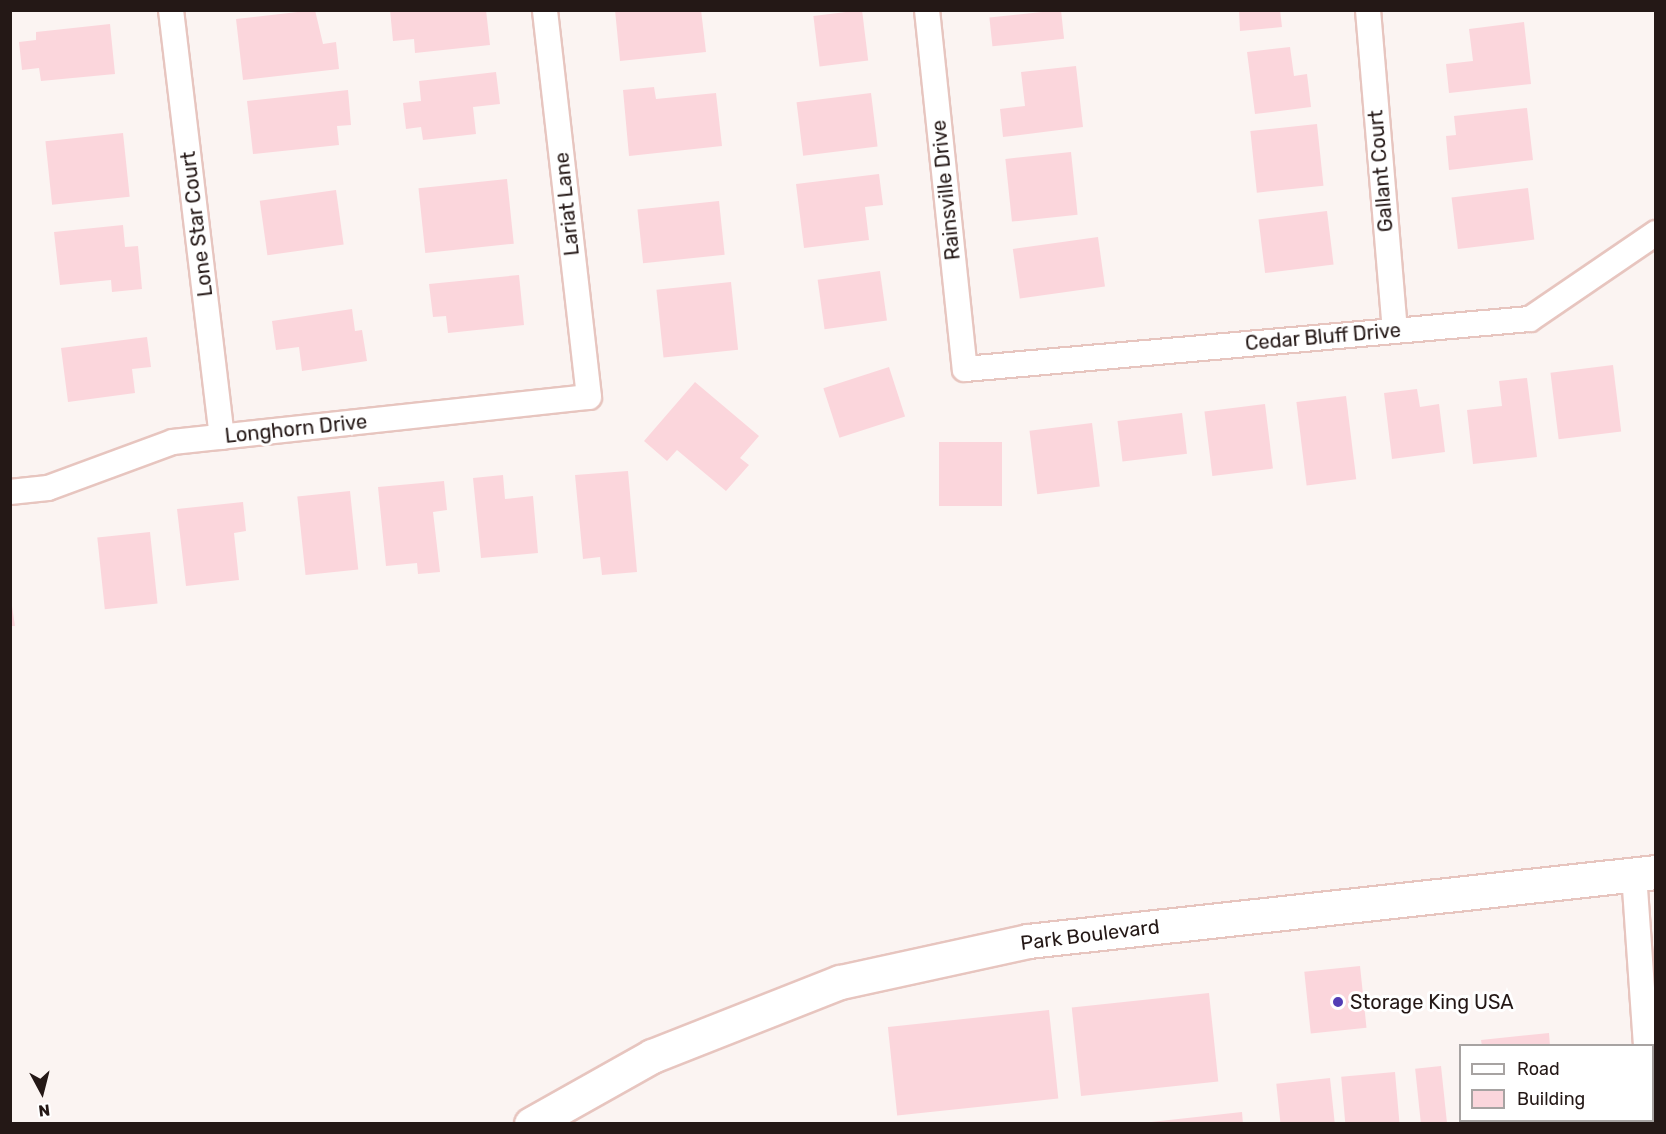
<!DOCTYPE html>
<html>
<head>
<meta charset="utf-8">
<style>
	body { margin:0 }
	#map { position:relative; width:1666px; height:1134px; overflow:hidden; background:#fbf4f2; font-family:Rubik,sans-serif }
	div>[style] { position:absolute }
	.building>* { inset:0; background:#fbd6dc; transform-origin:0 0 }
	.roads { filter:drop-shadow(2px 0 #e7c5bf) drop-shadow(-2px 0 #e7c5bf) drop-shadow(0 2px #e7c5bf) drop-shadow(0 -2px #e7c5bf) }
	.minor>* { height:24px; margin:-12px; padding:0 12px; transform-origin:12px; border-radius:12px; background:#fff }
	.secondary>* { height:33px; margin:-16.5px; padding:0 16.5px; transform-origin:16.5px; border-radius:16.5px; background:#fff }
	.dots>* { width:16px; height:16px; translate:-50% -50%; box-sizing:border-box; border:3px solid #fff; border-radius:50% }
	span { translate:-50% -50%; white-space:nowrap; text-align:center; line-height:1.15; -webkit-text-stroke:6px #fff; paint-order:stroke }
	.street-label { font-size:20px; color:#241816 }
	.poi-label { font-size:20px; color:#241816 }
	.left { translate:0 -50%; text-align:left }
	.frame { position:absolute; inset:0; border:12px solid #241816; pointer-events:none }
	.legend { position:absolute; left:1459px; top:1044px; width:195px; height:78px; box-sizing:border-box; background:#fff; border:2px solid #a7a3a2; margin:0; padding:8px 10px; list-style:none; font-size:18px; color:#241816 }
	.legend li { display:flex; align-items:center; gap:12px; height:30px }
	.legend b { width:30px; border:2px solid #a7a3a2 }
	.north { position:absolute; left:12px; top:1062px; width:60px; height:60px; -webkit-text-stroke:4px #fff; paint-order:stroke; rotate:173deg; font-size:16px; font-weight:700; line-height:24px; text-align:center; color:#241816 }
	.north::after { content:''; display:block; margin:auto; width:21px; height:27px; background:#241816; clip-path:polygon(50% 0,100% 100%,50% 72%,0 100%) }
</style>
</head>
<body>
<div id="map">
	<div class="building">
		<i style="clip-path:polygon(315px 10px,323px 44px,336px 42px,339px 69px,243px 80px,236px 19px)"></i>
		<i style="clip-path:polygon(390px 10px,486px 10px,490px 45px,415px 53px,414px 39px,393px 41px)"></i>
		<i style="clip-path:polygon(615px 10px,701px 10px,706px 52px,620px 61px)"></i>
		<i style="left:862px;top:10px;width:51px;height:49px;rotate:83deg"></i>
		<i style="left:1061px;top:10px;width:29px;height:72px;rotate:84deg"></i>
		<i style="clip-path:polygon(1239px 10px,1280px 10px,1282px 27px,1240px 31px)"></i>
		<i style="clip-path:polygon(1524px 22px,1531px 84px,1449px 93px,1446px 64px,1473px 61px,1469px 29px)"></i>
		<i style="clip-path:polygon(110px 24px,115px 74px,41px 81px,39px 68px,22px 70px,19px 42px,36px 40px,36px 32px)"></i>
		<i style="clip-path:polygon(1290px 47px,1294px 76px,1307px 74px,1311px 107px,1255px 114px,1247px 52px)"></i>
		<i style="clip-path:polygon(1076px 66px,1083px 127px,1003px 137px,1000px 109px,1025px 106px,1021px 72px)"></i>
		<i style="clip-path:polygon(496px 72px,500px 104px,473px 107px,476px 134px,423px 140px,421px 127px,406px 129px,403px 103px,421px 101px,419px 81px)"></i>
		<i style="clip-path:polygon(654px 87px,656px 99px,716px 93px,722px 146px,629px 156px,623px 90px)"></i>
		<i style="clip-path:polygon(348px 90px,351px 125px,337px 126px,339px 145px,253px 154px,247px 101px)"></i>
		<i style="left:871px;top:93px;width:54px;height:75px;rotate:83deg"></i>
		<i style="clip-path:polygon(1527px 108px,1533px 160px,1449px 170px,1446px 136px,1456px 135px,1454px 116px)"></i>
		<i style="left:1317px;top:124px;width:62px;height:67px;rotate:84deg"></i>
		<i style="left:123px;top:133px;width:64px;height:78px;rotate:84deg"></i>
		<i style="left:1071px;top:152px;width:63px;height:66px;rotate:84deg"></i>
		<i style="clip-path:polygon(879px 174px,883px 205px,865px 207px,869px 240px,804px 248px,796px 184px)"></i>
		<i style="left:507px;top:179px;width:65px;height:89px;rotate:84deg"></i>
		<i style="left:1528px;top:188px;width:52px;height:77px;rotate:83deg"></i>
		<i style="left:336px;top:190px;width:55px;height:77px;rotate:82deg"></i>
		<i style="left:719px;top:201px;width:54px;height:82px;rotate:84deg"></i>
		<i style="left:1327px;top:211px;width:54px;height:69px;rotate:83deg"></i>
		<i style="clip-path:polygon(123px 225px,125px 247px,138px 246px,142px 289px,112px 292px,111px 280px,60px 285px,54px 232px)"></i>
		<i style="left:1098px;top:237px;width:50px;height:86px;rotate:82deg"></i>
		<i style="left:880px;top:271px;width:50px;height:63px;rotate:82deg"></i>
		<i style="clip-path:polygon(519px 275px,524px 325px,448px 333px,446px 316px,433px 317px,429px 284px)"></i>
		<i style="left:731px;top:282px;width:68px;height:75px;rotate:84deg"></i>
		<i style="clip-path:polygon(352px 309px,355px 331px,362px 330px,367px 361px,302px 371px,299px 347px,276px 350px,272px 321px)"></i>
		<i style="clip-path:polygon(147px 337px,151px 367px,132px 369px,135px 393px,68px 402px,61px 348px)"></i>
		<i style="left:1613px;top:365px;width:67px;height:63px;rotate:83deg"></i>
		<i style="left:889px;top:367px;width:52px;height:69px;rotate:72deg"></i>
		<i style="clip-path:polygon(1527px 378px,1537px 457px,1473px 464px,1467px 410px,1502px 406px,1499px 381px)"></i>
		<i style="clip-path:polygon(695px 382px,759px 436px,740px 458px,749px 465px,726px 491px,677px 450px,667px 461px,644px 441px)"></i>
		<i style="clip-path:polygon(1417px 389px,1420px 407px,1439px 404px,1445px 452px,1392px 459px,1384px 393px)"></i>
		<i style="left:1346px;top:396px;width:84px;height:50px;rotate:83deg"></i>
		<i style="left:1265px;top:404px;width:65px;height:61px;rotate:83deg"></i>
		<i style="left:1182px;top:413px;width:41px;height:65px;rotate:83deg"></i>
		<i style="left:1092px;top:423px;width:64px;height:63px;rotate:83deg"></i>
		<i style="left:939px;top:442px;width:63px;height:64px"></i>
		<i style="clip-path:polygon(628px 471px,637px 572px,602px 575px,600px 557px,583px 559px,575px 475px)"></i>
		<i style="clip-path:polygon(503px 475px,505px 499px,533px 496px,538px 553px,481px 558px,473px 478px)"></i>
		<i style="clip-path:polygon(444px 481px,447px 510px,433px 512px,440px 572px,418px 574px,417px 563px,386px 566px,378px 487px)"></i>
		<i style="left:350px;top:491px;width:79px;height:53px;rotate:84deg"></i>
		<i style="clip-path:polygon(243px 502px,246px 531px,234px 533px,239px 580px,186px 586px,177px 509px)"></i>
		<i style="left:150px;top:532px;width:72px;height:53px;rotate:84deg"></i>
		<i style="clip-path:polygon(10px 593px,15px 626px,10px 626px)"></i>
		<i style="left:1360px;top:966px;width:62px;height:56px;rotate:84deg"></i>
		<i style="left:1209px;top:993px;width:89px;height:138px;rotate:84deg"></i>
		<i style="left:1049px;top:1010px;width:89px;height:162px;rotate:84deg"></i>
		<i style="clip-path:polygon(1549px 1033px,1550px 1046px,1482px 1046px,1481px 1040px)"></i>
		<i style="left:1441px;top:1066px;width:58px;height:26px;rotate:84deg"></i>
		<i style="left:1395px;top:1072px;width:52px;height:54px;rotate:85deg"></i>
		<i style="left:1330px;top:1078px;width:46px;height:54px;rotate:84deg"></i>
		<i style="clip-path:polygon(1242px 1112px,1243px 1124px,1151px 1124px,1151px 1122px)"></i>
		<i style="left:1488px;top:1120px;width:69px;height:4px"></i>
	</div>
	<div class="roads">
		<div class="minor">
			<i style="left:171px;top:10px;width:430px;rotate:83.2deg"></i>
			<i style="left:927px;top:10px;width:361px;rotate:84deg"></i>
			<i style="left:965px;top:369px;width:567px;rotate:-5.06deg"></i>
			<i style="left:1530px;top:319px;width:153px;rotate:-34.3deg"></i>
			<i style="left:1368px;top:10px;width:322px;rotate:85.2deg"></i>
			<i style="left:10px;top:492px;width:38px;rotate:-6deg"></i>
			<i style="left:48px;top:488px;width:133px;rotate:-20.2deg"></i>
			<i style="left:173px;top:442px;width:418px;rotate:-6.2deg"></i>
			<i style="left:589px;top:397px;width:389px;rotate:-96.5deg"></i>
			<i style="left:1634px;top:874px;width:172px;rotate:86deg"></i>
			<i style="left:1652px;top:1120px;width:4px;rotate:90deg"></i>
		</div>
		<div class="secondary">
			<i style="left:531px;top:1124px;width:139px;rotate:-29.3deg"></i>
			<i style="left:652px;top:1056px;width:202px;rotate:-21.5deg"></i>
			<i style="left:840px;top:982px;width:192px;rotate:-12.3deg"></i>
			<i style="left:1028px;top:941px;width:632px;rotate:-6.27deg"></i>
		</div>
	</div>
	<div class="dots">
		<i style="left:1338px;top:1002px;background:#533db5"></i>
	</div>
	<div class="street-label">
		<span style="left:1381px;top:171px;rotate:-95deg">Gallant Court</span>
		<span style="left:946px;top:190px;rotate:-96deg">Rainsville Drive</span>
		<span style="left:567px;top:204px;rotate:-96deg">Lariat Lane</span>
		<span style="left:197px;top:224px;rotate:-97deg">Lone Star Court</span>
		<span style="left:1323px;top:337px;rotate:-5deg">Cedar Bluff Drive</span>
		<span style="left:296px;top:429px;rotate:-6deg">Longhorn Drive</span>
		<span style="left:1090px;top:935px;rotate:-7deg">Park Boulevard</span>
	</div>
	<div class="poi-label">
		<span class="left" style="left:1350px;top:1002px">Storage King USA</span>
	</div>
	<div class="frame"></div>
	<ul class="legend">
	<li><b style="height:8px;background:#fff"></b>Road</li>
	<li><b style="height:16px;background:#fbd6dc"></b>Building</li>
	</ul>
	<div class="north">N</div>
</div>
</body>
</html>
